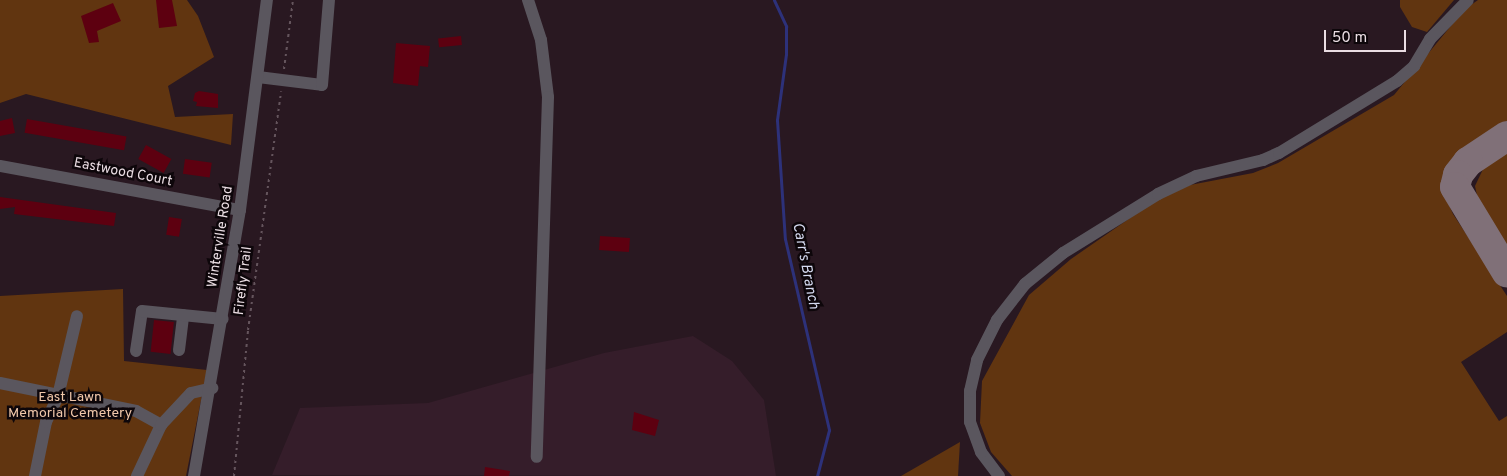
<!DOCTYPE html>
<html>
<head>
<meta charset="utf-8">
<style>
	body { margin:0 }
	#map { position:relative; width:1507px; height:476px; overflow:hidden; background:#291821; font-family:Overpass,sans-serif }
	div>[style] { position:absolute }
	.built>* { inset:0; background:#351d2a }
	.green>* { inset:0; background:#613510 }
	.stream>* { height:3px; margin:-1.5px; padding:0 1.5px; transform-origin:1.5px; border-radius:1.5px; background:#2d317a }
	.taxiway>* { height:30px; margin:-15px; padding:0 15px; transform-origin:15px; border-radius:15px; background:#807078 }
	.building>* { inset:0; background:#5d0010; transform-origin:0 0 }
	.path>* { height:2px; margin-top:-1px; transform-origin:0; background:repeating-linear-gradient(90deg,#65555d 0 2.5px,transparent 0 6.5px) }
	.minor>* { height:12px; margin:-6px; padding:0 6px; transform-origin:6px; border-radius:6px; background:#5a565e }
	span { translate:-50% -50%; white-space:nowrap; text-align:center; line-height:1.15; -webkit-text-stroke:5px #0d060a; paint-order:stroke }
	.street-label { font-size:14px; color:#eadde3 }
	.park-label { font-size:14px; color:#f0c7aa }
	.water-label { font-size:15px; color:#d4d9ef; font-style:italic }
	.scale { position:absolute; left:1324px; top:30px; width:82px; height:22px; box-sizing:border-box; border:2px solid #eadde3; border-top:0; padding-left:6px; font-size:15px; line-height:18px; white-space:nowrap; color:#eadde3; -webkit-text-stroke:4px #0d060a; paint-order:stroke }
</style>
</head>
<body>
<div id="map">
	<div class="built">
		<i style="clip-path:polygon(693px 336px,732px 361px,764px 400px,776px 476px,272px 475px,300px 408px,428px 403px,604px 353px)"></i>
	</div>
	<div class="green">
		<i style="clip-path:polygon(0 0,187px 0,198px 16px,214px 57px,168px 86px,175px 117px,233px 114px,231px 145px,26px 94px,0 103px)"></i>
		<i style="clip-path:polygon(1400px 0,1454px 0,1427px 32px,1412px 27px,1400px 7px)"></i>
		<i style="clip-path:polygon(1478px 0,1507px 0,1507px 121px,1453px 158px,1443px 181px,1443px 192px,1453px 214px,1507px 296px,1507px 332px,1461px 362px,1499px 421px,1507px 416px,1507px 476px,1012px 476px,991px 452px,980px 423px,982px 381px,1029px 295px,1071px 259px,1156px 200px,1190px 185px,1253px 173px,1278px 163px,1394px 95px,1464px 10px)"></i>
		<i style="clip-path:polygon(1507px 150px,1507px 247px,1480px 209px,1475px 186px,1485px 165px)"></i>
		<i style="clip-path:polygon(123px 289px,124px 361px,207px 370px,186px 476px,0 476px,0 296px)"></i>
		<i style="clip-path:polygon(960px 442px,958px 476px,901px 476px)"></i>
	</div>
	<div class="stream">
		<i style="left:774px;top:0;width:29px;rotate:65deg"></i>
		<i style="left:786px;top:26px;width:28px;rotate:90deg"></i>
		<i style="left:786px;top:54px;width:67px;rotate:97.8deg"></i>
		<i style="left:777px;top:120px;width:119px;rotate:86.2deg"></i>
		<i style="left:785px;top:239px;width:196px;rotate:77deg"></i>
		<i style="left:829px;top:430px;width:48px;rotate:104.6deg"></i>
	</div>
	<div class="taxiway">
		<i style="left:1507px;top:136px;width:47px;rotate:146.3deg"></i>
		<i style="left:1468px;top:162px;width:16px;rotate:128deg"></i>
		<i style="left:1458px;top:175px;width:12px;rotate:104deg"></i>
		<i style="left:1455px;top:187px;width:100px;rotate:58.8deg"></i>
	</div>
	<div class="building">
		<i style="clip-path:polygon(156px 0,172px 0,177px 26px,159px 28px)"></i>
		<i style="clip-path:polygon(113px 3px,121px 21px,97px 31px,99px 42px,89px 43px,81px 16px)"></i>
		<i style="left:461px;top:36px;width:9px;height:23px;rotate:84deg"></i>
		<i style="clip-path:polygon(396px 43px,430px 46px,428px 67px,420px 66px,418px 86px,393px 83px)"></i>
		<i style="clip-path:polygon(199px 91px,218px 94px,218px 108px,196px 106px,197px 102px,193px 101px,195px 93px)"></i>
		<i style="clip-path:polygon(12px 118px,15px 133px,0 136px,0 121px)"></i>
		<i style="left:27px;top:119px;width:101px;height:14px;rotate:10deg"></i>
		<i style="left:146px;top:145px;width:29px;height:16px;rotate:29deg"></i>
		<i style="left:185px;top:159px;width:27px;height:15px;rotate:8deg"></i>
		<i style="clip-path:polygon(0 197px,116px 213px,114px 226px,14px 214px,15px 207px,0 209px)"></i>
		<i style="left:169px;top:217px;width:13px;height:18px;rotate:9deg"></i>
		<i style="left:600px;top:236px;width:30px;height:14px;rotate:4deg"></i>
		<i style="left:154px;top:320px;width:20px;height:32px;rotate:6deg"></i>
		<i style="clip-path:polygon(634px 412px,659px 420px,655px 436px,632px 430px)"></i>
		<i style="clip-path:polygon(485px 467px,510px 471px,509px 476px,484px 476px)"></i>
	</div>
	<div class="path">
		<i style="left:284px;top:69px;width:70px;rotate:-82.6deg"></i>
		<i style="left:234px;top:476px;width:147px;rotate:-84.5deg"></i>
		<i style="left:248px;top:330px;width:241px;rotate:-82.1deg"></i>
	</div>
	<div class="minor">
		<i style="left:528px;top:0;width:42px;rotate:72deg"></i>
		<i style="left:541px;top:40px;width:57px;rotate:83deg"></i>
		<i style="left:548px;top:97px;width:360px;rotate:91.8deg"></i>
		<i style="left:258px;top:77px;width:64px;rotate:7.1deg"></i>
		<i style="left:322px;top:85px;width:85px;rotate:-85.3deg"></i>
		<i style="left:0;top:166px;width:244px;rotate:10.4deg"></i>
		<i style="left:179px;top:350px;width:35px;rotate:-83deg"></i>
		<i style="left:136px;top:351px;width:40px;rotate:-81.5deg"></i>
		<i style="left:142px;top:311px;width:81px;rotate:5.6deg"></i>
		<i style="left:0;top:383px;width:139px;rotate:11.6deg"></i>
		<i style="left:136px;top:411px;width:29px;rotate:29deg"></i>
		<i style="left:35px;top:476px;width:55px;rotate:-78.5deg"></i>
		<i style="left:46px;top:422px;width:29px;rotate:-65deg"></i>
		<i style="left:58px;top:396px;width:82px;rotate:-76.6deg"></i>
		<i style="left:137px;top:476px;width:56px;rotate:-64.8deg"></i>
		<i style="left:161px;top:425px;width:44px;rotate:-46.8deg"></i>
		<i style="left:191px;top:393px;width:22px;rotate:-13deg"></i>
		<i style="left:194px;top:476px;width:270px;rotate:-80.2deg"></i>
		<i style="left:240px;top:210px;width:212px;rotate:-82.7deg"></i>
		<i style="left:999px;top:476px;width:30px;rotate:-127deg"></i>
		<i style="left:981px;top:452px;width:32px;rotate:-110deg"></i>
		<i style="left:970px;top:422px;width:31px;rotate:-90deg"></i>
		<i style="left:970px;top:391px;width:32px;rotate:-77deg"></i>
		<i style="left:977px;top:360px;width:45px;rotate:-63.4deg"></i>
		<i style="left:997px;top:320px;width:46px;rotate:-52.1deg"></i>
		<i style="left:1025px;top:284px;width:49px;rotate:-39.2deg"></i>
		<i style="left:1063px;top:253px;width:112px;rotate:-31.8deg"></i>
		<i style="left:1158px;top:194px;width:42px;rotate:-25.3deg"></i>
		<i style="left:1196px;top:176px;width:69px;rotate:-13.4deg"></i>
		<i style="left:1263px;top:160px;width:17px;rotate:-24deg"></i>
		<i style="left:1279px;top:153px;width:138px;rotate:-31.4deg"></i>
		<i style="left:1397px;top:81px;width:23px;rotate:-41deg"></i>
		<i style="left:1414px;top:66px;width:31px;rotate:-59deg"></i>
		<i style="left:1430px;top:39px;width:54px;rotate:-45.7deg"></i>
	</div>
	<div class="street-label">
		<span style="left:123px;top:173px;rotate:11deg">Eastwood Court</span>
		<span style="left:221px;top:237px;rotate:-81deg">Winterville Road</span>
		<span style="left:244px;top:281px;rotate:-83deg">Firefly Trail</span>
	</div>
	<div class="park-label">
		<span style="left:70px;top:406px">East Lawn<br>Memorial Cemetery</span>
	</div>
	<div class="water-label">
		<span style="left:805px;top:266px;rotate:79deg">Carr's Branch</span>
	</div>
	<div class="scale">50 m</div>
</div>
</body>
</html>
